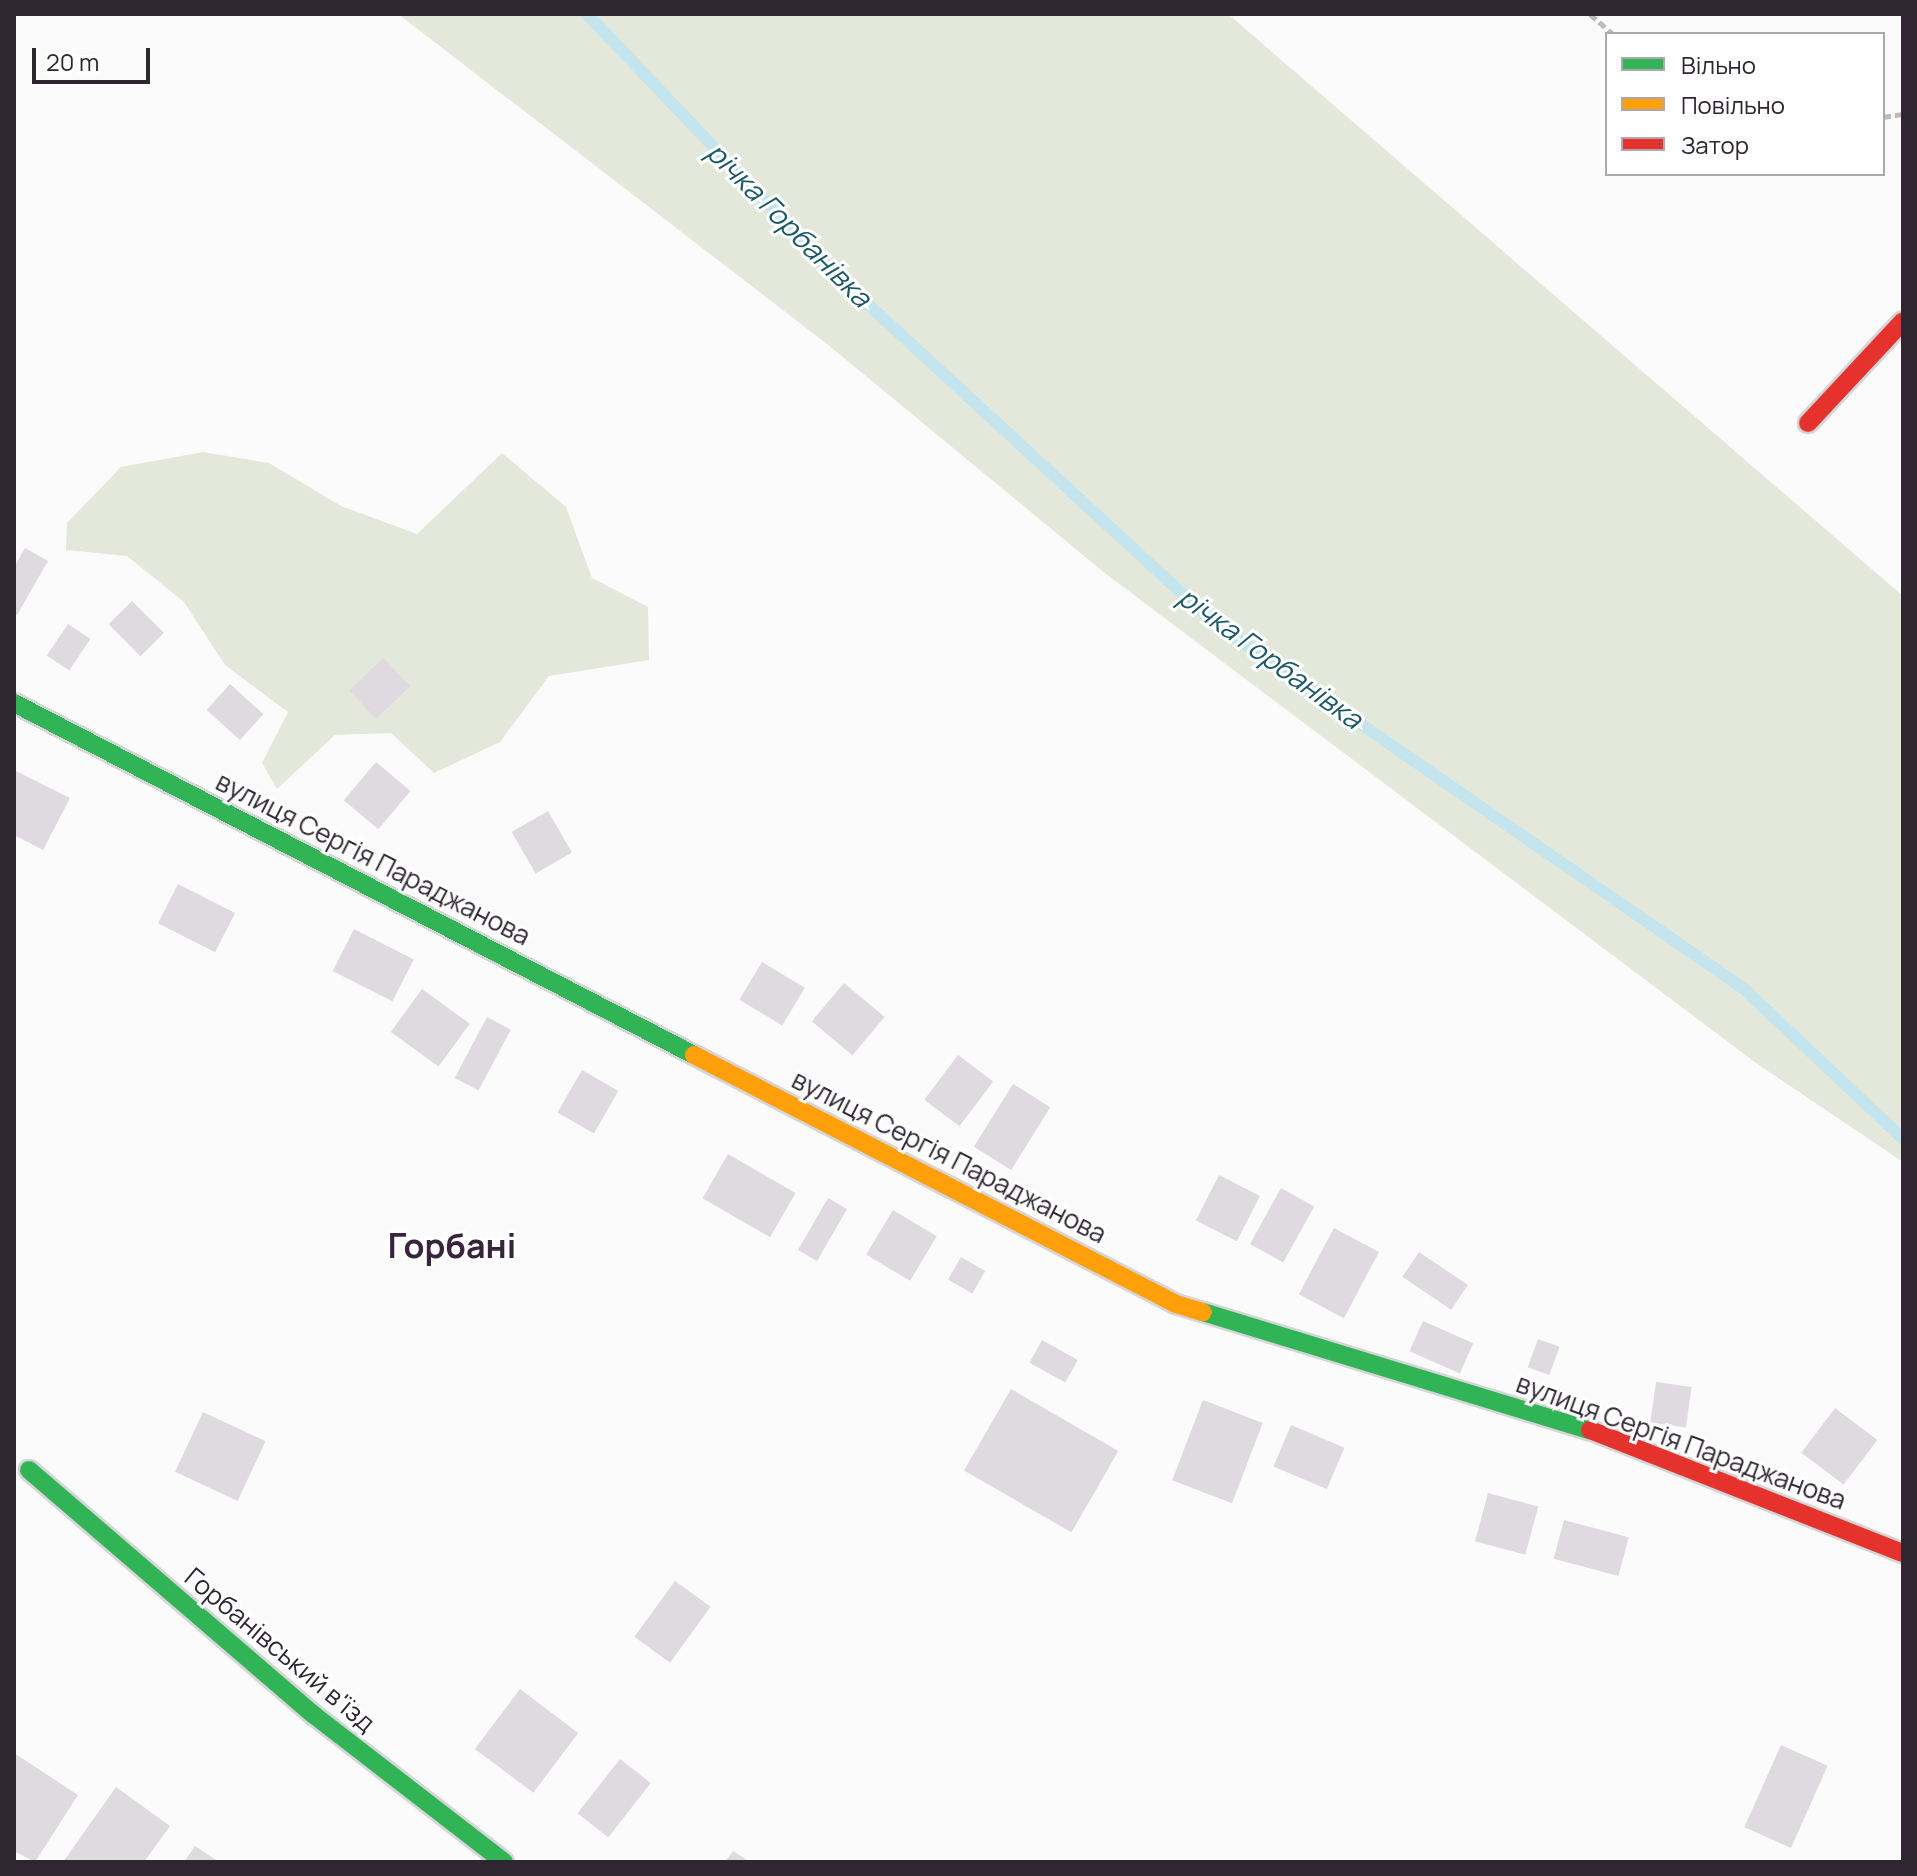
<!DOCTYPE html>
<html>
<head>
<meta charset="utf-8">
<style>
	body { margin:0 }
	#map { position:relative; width:1917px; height:1876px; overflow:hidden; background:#fbfbfb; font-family:Manrope,sans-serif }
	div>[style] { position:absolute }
	.green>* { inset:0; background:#e4e8da }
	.stream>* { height:12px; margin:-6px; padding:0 6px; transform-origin:6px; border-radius:6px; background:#c4e4ee }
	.building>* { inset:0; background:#dfdae0; transform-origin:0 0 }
	.path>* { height:5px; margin-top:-2.5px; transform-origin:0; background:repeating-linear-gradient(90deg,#bfb9ba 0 8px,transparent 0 12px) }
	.roads { filter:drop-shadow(2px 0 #d6d5d7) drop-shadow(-2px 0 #d6d5d7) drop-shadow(0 2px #d6d5d7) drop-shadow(0 -2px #d6d5d7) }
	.fast>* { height:18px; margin:-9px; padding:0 9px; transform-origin:9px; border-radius:9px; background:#30b455 }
	.slow>* { height:18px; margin:-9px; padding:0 9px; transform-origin:9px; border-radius:9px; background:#ff9f0a }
	.jam>* { height:18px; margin:-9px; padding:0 9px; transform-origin:9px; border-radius:9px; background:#e5322d }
	span { translate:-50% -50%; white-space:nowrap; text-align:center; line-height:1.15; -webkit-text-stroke:6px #fff; paint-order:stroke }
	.street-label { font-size:26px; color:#2f2632 }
	.water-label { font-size:28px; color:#1c5968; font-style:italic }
	.district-label { font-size:34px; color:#38253d; font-weight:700 }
	.frame { position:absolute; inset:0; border:16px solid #2f2632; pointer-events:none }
	.legend { position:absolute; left:1605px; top:32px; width:280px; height:144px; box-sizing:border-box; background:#fff; border:2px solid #aca8ad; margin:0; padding:10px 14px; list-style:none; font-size:24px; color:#2f2632 }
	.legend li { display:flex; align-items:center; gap:16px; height:40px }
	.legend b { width:40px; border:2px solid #aca8ad }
	.scale { position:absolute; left:32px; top:48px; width:118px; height:36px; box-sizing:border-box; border:4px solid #2f2632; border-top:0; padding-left:10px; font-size:24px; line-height:28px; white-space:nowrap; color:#2f2632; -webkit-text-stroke:6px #fff; paint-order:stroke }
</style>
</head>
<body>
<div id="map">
	<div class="green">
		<i style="clip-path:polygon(398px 14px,1228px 14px,1903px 596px,1903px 1162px,1756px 1063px,1106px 574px,827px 344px)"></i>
		<i style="clip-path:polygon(203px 452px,269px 463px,341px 506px,417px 534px,502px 453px,566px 507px,592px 578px,648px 607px,649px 660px,549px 676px,500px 742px,434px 773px,391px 733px,335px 735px,277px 789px,262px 763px,288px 712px,225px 665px,184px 602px,127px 556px,66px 550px,67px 523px,121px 467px)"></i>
	</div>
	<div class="stream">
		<i style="left:587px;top:14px;width:358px;rotate:46.4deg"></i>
		<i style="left:834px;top:273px;width:515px;rotate:42.64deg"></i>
		<i style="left:1213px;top:622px;width:644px;rotate:34.63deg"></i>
		<i style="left:1743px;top:988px;width:220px;rotate:43.3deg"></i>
	</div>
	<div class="building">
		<i style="clip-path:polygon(25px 548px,48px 561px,17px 615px,14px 613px,14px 567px)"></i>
		<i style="left:132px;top:601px;width:45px;height:33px;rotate:45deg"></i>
		<i style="left:68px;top:624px;width:27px;height:38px;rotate:34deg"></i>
		<i style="left:383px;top:658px;width:39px;height:47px;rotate:46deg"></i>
		<i style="left:230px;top:684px;width:45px;height:35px;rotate:42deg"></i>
		<i style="left:376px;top:762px;width:45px;height:50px;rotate:40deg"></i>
		<i style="clip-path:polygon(14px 770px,70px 798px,43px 850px,14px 835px)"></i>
		<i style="left:548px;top:811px;width:48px;height:42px;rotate:60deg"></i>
		<i style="left:178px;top:884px;width:64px;height:44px;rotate:27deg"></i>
		<i style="left:354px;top:929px;width:67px;height:47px;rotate:27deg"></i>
		<i style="left:762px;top:962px;width:50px;height:44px;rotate:31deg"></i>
		<i style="left:844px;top:983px;width:53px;height:50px;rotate:40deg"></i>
		<i style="left:422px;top:989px;width:59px;height:53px;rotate:36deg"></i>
		<i style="left:487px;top:1017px;width:27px;height:69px;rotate:28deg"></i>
		<i style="left:958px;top:1055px;width:44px;height:56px;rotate:37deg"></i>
		<i style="left:582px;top:1070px;width:42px;height:49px;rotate:30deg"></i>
		<i style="left:1013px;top:1084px;width:44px;height:74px;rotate:32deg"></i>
		<i style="left:728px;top:1154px;width:78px;height:51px;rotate:30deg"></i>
		<i style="left:1219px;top:1175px;width:46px;height:51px;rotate:27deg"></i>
		<i style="left:1281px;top:1188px;width:38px;height:64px;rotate:29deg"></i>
		<i style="left:828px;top:1198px;width:22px;height:60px;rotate:30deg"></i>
		<i style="left:893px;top:1210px;width:51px;height:52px;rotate:31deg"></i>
		<i style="left:1334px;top:1228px;width:51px;height:75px;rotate:28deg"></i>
		<i style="left:1419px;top:1252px;width:59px;height:30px;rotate:34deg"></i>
		<i style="left:961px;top:1257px;width:28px;height:26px;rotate:30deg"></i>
		<i style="left:1423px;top:1321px;width:55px;height:33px;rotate:24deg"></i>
		<i style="left:1538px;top:1339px;width:23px;height:30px;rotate:20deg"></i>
		<i style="left:1042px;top:1340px;width:41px;height:26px;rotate:29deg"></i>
		<i style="left:1656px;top:1382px;width:36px;height:41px;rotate:8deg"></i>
		<i style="left:1011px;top:1389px;width:124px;height:94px;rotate:30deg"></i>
		<i style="left:1203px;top:1400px;width:64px;height:86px;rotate:21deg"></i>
		<i style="left:1835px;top:1408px;width:53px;height:56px;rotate:37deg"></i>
		<i style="left:203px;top:1412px;width:69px;height:66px;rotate:25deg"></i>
		<i style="left:1291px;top:1425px;width:58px;height:45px;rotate:23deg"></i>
		<i style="left:1488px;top:1493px;width:52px;height:50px;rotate:15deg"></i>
		<i style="left:1564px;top:1520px;width:67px;height:40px;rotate:15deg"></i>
		<i style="left:675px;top:1581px;width:44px;height:69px;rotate:36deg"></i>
		<i style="left:520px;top:1689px;width:73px;height:75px;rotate:37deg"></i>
		<i style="left:1781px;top:1745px;width:51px;height:90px;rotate:24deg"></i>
		<i style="clip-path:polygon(14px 1753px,78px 1795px,35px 1862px,14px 1851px)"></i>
		<i style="left:620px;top:1759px;width:39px;height:69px;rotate:38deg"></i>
		<i style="clip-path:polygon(116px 1787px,170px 1826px,144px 1862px,63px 1862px)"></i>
		<i style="clip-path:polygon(195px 1846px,219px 1862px,184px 1862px)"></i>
		<i style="clip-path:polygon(733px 1851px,750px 1862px,725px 1862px)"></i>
	</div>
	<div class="path">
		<i style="left:1590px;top:14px;width:30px;rotate:41deg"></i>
		<i style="left:1883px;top:117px;width:20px;rotate:-9deg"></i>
	</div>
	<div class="roads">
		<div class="fast">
			<i style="left:14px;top:703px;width:766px;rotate:27.37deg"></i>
			<i style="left:1203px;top:1312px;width:405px;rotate:17deg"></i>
			<i style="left:29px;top:1470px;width:376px;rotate:40.7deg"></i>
			<i style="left:314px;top:1715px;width:240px;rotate:37.7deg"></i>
		</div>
		<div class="slow">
			<i style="left:694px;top:1055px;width:543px;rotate:27.32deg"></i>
			<i style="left:1176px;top:1304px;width:28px;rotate:17deg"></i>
		</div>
		<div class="jam">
			<i style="left:1808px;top:423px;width:139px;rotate:-47deg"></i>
			<i style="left:1590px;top:1430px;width:336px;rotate:21.5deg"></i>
		</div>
	</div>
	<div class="street-label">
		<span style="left:373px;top:859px;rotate:27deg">вулиця Сергія Параджанова</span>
		<span style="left:949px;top:1157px;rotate:27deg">вулиця Сергія Параджанова</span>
		<span style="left:1681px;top:1442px;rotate:20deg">вулиця Сергія Параджанова</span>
		<span style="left:280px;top:1650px;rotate:40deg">Горбанівський в'їзд</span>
	</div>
	<div class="water-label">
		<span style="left:790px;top:224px;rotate:45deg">річка Горбанівка</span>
		<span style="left:1271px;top:657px;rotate:36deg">річка Горбанівка</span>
	</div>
	<div class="district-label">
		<span style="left:452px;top:1246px">Горбані</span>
	</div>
	<div class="frame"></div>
	<ul class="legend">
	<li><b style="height:10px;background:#30b455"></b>Вільно</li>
	<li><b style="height:10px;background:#ff9f0a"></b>Повільно</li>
	<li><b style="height:10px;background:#e5322d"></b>Затор</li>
	</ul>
	<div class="scale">20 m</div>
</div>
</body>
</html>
